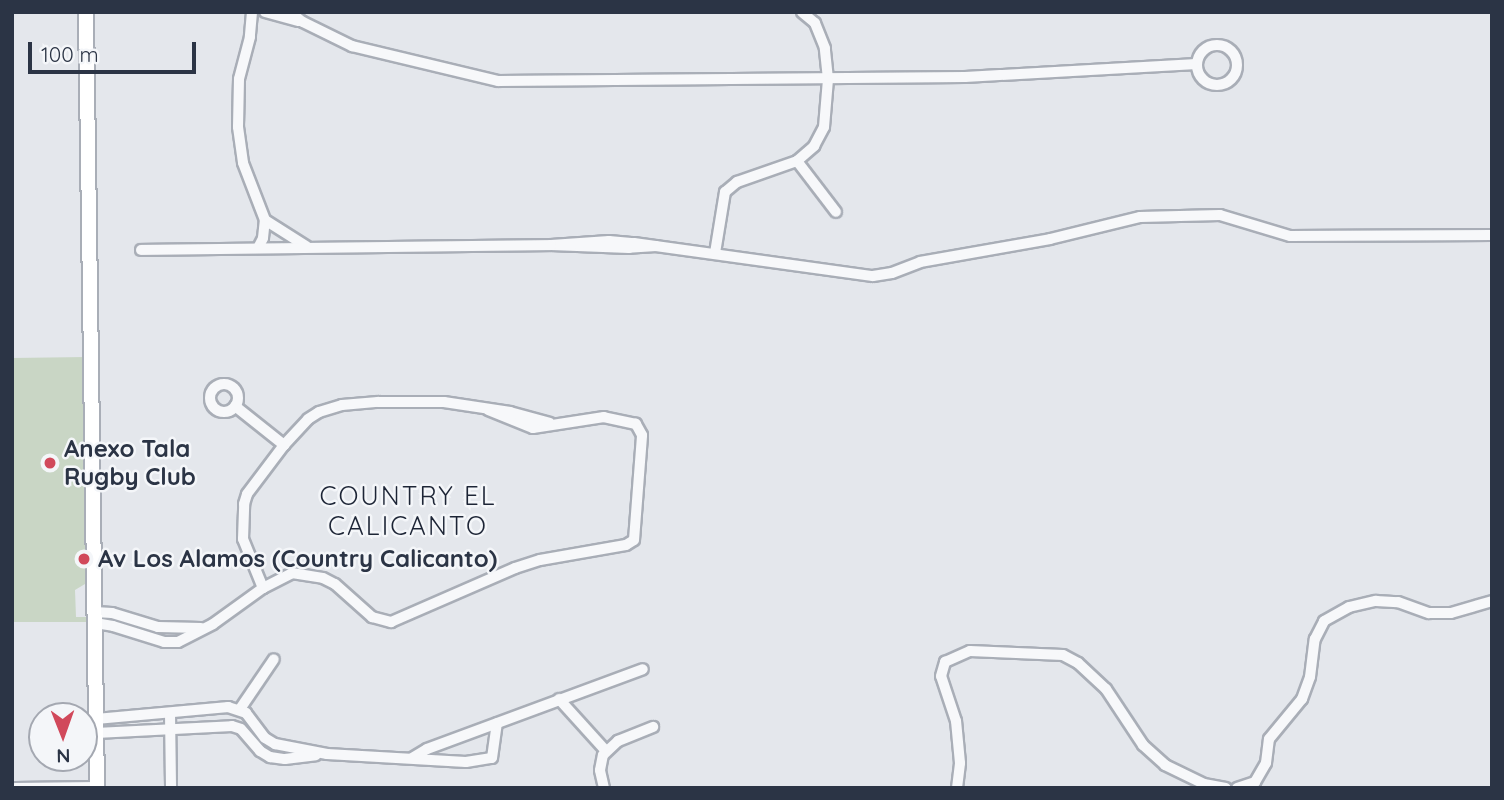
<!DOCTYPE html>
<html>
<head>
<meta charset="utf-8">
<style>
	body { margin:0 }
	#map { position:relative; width:1504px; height:800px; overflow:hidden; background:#e4e7ec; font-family:Quicksand,sans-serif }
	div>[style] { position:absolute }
	.green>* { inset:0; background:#c9d6c5 }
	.roads { filter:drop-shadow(2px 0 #a9aeb7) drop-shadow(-2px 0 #a9aeb7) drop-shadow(0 2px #a9aeb7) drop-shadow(0 -2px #a9aeb7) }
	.minor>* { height:10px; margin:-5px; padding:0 5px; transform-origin:5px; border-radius:5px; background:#f7f8fa }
	.minor>.ring { margin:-5px; padding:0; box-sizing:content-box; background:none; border:10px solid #f7f8fa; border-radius:50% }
	.secondary>* { height:14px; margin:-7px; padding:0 7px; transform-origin:7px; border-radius:7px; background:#fff }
	.dots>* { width:19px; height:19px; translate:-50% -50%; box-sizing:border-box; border:4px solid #f4f6f9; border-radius:50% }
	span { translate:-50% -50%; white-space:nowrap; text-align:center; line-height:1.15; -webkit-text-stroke:5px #f4f6f9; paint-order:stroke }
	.poi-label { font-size:24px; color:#2b3445; font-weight:700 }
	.left { translate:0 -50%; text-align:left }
	.neighbourhood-label { font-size:26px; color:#1d2536; letter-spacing:2px }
	.frame { position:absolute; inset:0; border:14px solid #2b3445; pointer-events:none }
	.north { position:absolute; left:28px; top:702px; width:70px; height:70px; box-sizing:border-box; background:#f4f6f9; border:2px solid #a4a8b1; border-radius:50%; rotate:179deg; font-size:19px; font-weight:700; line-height:28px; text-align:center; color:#2b3445 }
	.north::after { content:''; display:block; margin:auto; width:24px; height:32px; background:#d1495b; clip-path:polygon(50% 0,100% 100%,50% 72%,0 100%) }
	.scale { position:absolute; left:28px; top:42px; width:168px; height:32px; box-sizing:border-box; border:4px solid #2b3445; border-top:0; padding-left:9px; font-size:21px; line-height:24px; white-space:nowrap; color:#2b3445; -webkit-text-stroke:5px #f4f6f9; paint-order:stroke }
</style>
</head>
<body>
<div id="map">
	<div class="green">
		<i style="clip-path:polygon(86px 357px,90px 581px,75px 590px,76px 617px,89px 617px,89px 622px,12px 622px,12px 358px)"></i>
	</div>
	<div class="roads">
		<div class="minor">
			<i style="left:252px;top:12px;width:25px;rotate:95deg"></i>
			<i style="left:250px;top:37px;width:43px;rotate:104.7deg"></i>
			<i style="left:239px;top:79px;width:48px;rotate:91.2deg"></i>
			<i style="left:238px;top:127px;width:36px;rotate:82deg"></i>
			<i style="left:243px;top:163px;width:61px;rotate:68.9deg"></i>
			<i style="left:265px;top:12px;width:35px;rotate:15deg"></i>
			<i style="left:290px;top:12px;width:16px;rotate:38deg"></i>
			<i style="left:303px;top:22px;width:55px;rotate:26.1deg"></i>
			<i style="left:352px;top:46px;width:150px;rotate:13.5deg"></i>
			<i style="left:498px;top:81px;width:467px;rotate:-0.5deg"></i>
			<i style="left:965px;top:77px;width:232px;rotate:-3.2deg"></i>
			<i class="ring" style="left:1197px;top:45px;width:30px;height:30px"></i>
			<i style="left:797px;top:161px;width:64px;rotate:52.6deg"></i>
			<i style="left:656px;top:246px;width:27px;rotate:176deg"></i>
			<i style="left:629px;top:248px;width:78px;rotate:-177.8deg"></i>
			<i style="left:551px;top:245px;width:58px;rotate:-3.9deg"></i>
			<i style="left:609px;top:241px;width:25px;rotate:5deg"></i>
			<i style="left:634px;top:243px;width:241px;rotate:7.9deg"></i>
			<i style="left:873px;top:276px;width:19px;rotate:-9deg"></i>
			<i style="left:892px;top:273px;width:30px;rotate:-21deg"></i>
			<i style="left:920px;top:262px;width:132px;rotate:-10deg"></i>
			<i style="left:1050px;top:239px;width:93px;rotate:-13.7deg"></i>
			<i style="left:1140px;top:217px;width:80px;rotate:-1.4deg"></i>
			<i style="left:1220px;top:215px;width:73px;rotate:16.7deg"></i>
			<i style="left:1290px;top:236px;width:202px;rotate:-0.3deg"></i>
			<i style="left:258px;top:248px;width:11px;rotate:-63deg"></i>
			<i style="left:263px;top:238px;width:18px;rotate:-84deg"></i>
			<i style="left:265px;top:220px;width:49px;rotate:32.4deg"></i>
			<i style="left:141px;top:250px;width:410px;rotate:-0.7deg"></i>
			<i style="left:715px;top:253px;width:62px;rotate:-80.7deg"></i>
			<i style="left:725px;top:192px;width:16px;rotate:-40deg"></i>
			<i style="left:737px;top:182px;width:64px;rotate:-19.3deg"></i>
			<i style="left:797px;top:161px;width:23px;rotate:-41deg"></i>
			<i style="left:814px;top:146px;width:21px;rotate:-62deg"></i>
			<i style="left:824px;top:127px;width:48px;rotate:-85.2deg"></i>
			<i style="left:828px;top:79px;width:31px;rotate:-96deg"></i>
			<i style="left:825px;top:48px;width:27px;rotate:-112deg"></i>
			<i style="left:815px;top:23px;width:17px;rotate:-140deg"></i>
			<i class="ring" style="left:210px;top:384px;width:18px;height:18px"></i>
			<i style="left:235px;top:406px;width:63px;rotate:38.5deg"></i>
			<i style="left:263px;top:588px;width:33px;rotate:-27deg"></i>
			<i style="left:292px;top:573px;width:31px;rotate:9deg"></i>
			<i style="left:323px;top:578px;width:13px;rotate:27deg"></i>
			<i style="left:335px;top:584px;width:50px;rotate:41.7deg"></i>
			<i style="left:372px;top:617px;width:20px;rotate:15deg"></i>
			<i style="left:391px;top:622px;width:135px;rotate:-23.5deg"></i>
			<i style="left:515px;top:568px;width:26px;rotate:-18deg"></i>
			<i style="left:540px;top:560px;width:87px;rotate:-9.9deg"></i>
			<i style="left:626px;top:545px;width:9px;rotate:-32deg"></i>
			<i style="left:634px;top:540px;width:105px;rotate:-85.6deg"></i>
			<i style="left:642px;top:435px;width:13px;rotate:-119deg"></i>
			<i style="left:636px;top:424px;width:33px;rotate:-168deg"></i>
			<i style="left:604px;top:417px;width:72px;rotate:171.2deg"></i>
			<i style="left:533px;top:428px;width:48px;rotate:-158.2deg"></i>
			<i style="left:95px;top:612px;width:17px;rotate:3deg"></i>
			<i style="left:112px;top:613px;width:48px;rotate:16.9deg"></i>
			<i style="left:158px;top:627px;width:43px;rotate:1.3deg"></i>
			<i style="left:95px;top:623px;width:18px;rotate:9deg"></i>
			<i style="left:113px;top:626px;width:53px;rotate:17.4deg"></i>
			<i style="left:164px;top:642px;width:14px"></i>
			<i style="left:178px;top:642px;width:39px;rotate:-27deg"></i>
			<i style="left:213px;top:624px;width:62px;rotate:-35.8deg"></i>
			<i style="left:263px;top:588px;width:53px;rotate:-112.2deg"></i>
			<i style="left:243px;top:539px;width:35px;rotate:-88deg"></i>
			<i style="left:244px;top:504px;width:10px;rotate:-73deg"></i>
			<i style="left:247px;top:494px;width:61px;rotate:-52.9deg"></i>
			<i style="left:284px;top:445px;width:35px;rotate:-47deg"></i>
			<i style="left:308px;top:419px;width:13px;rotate:-32deg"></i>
			<i style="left:319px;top:412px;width:24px;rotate:-17deg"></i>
			<i style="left:342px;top:405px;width:36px;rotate:-5deg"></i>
			<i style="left:378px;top:402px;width:66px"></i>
			<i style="left:444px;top:402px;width:67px;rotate:8.6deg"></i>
			<i style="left:510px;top:412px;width:41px;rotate:15.4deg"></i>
			<i style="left:559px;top:699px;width:70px;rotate:47.9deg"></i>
			<i style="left:240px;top:709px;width:60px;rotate:-55.8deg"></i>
			<i style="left:170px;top:714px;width:74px;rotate:89.2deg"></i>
			<i style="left:96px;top:719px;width:133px;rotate:-5.2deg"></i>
			<i style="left:228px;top:707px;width:19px;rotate:18deg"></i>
			<i style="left:246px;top:713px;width:31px;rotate:53deg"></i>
			<i style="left:265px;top:738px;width:12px;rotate:31deg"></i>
			<i style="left:275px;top:744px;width:53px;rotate:10.9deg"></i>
			<i style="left:327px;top:754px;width:139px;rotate:3.3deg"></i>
			<i style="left:466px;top:762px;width:26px;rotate:-9deg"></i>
			<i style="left:492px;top:758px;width:35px;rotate:-82deg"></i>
			<i style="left:96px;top:733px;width:136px;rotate:-2.9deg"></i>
			<i style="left:232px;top:726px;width:9px;rotate:18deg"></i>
			<i style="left:241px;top:729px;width:29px;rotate:49deg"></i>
			<i style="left:260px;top:751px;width:12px;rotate:31deg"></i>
			<i style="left:270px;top:757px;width:15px;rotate:8deg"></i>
			<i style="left:285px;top:759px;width:31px;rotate:-7deg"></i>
			<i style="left:412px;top:758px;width:17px;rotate:-31deg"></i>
			<i style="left:427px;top:749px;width:230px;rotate:-20.3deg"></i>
			<i style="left:15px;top:788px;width:82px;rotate:-0.7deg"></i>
			<i style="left:604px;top:788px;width:18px;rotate:-103deg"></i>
			<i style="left:600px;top:770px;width:15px;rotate:-79deg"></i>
			<i style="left:603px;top:755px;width:21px;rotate:-43deg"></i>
			<i style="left:618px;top:741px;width:38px;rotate:-22deg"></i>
			<i style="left:957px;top:788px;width:25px;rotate:-83deg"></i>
			<i style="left:960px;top:763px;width:42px;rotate:-95.4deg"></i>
			<i style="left:956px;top:721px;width:47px;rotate:-108.4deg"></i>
			<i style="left:941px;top:676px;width:15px;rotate:-74deg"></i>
			<i style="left:945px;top:662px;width:27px;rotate:-24deg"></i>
			<i style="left:970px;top:651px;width:93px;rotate:2.5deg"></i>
			<i style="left:1063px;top:655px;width:17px;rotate:28deg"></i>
			<i style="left:1078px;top:663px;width:38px;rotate:43deg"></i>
			<i style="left:1106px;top:689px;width:67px;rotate:56.5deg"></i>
			<i style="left:1143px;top:745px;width:30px;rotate:42deg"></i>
			<i style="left:1165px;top:765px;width:43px;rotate:26deg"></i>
			<i style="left:1204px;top:784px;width:22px;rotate:10deg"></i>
			<i style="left:1237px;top:788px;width:19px;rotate:-18deg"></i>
			<i style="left:1255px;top:782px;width:22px;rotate:-60deg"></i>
			<i style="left:1266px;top:763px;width:24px;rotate:-83deg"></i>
			<i style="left:1269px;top:739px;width:52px;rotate:-50.5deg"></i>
			<i style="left:1302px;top:699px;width:23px;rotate:-70deg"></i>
			<i style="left:1310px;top:677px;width:38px;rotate:-83deg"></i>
			<i style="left:1315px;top:639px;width:20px;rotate:-63deg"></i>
			<i style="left:1324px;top:621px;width:29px;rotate:-29deg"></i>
			<i style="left:1349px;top:607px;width:28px;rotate:-13deg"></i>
			<i style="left:1376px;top:601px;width:22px;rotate:3deg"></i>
			<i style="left:1398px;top:602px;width:33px;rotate:20deg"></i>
			<i style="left:1429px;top:613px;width:22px"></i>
			<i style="left:1451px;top:613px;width:43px;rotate:-16.3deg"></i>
		</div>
		<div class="secondary">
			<i style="left:86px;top:12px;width:776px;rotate:89.19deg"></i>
		</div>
	</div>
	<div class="dots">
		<i style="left:50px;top:463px;background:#d1495b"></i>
		<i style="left:84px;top:559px;background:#d1495b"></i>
	</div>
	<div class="poi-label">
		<span class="left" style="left:64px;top:463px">Anexo Tala<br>Rugby Club</span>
		<span class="left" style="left:98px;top:559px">Av Los Alamos (Country Calicanto)</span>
	</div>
	<div class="neighbourhood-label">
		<span style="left:408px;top:511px">COUNTRY EL<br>CALICANTO</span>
	</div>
	<div class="frame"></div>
	<div class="north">N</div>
	<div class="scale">100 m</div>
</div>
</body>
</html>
